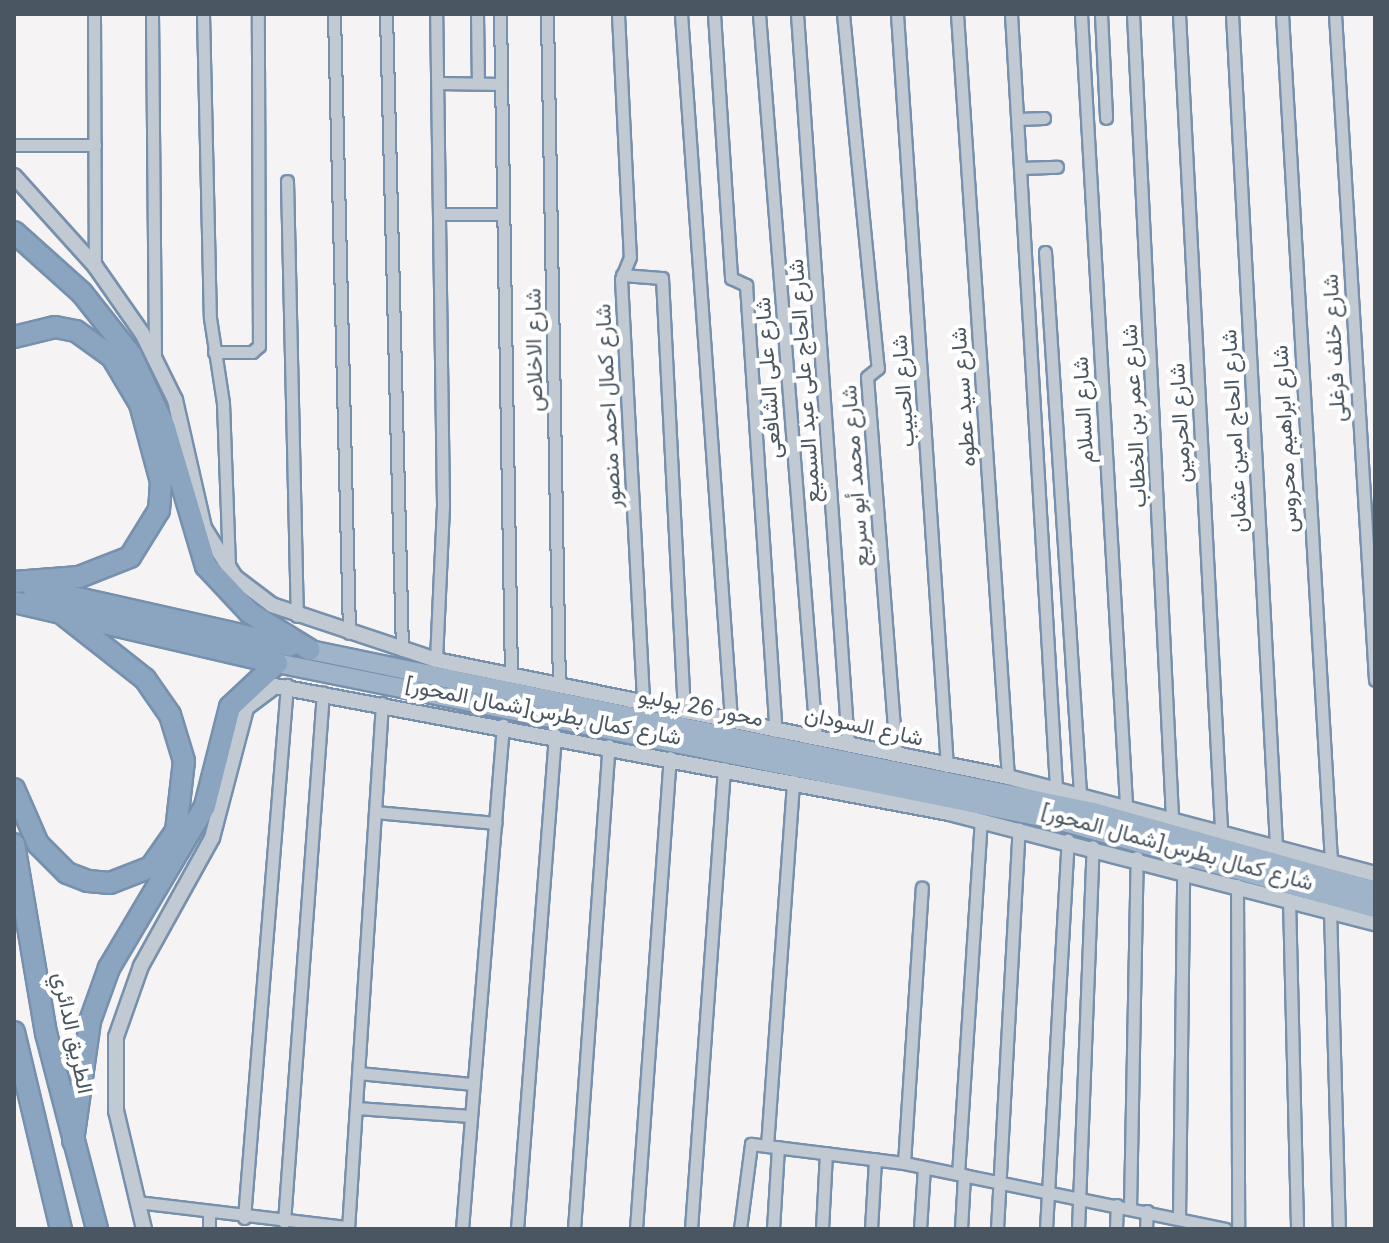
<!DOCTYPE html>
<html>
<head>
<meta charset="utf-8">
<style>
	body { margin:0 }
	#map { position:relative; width:1389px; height:1243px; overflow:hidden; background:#f5f3f3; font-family:Inter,Vazirmatn,sans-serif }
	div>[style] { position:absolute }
	.roads { filter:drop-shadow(2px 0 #7690ad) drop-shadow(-2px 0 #7690ad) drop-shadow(0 2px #7690ad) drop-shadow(0 -2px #7690ad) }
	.minor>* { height:11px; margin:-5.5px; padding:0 5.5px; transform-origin:5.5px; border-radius:5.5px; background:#c1cad2 }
	.tertiary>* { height:14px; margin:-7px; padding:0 7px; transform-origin:7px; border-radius:7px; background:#c1cad2 }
	.trunk>* { height:18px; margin:-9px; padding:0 9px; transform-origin:9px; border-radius:9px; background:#9fb4c9 }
	.motorway>* { height:20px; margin:-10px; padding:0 10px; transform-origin:10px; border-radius:10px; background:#8ba5c1 }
	span { translate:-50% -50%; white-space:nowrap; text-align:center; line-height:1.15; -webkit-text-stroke:8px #fff; paint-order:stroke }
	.street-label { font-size:22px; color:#4a5661 }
	.frame { position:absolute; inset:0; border:16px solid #4a5661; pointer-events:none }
</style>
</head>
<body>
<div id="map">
	<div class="roads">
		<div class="minor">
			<i style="left:94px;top:14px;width:252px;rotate:89.8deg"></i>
			<i style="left:152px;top:14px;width:340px;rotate:89.5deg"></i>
			<i style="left:203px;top:14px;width:304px;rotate:88.7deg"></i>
			<i style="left:210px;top:318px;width:86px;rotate:81.3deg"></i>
			<i style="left:223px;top:403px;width:165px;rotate:87.9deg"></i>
			<i style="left:334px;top:14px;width:619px;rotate:88.61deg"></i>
			<i style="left:386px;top:14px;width:636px;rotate:88.56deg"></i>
			<i style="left:477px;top:14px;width:69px;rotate:89.2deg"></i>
			<i style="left:500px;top:14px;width:662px;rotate:89.05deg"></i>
			<i style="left:547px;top:14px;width:672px;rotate:88.98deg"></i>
			<i style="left:618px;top:14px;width:243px;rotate:87.2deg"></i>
			<i style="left:630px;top:257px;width:24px;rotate:112deg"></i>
			<i style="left:621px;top:279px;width:425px;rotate:87deg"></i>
			<i style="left:681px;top:14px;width:709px;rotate:85.95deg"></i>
			<i style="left:714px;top:14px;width:265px;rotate:86.3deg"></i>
			<i style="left:731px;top:278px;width:17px;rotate:25deg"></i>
			<i style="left:746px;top:285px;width:447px;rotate:86.2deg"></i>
			<i style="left:759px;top:14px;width:727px;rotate:85.5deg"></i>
			<i style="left:797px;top:14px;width:733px;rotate:86.01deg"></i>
			<i style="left:843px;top:14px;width:356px;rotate:84.4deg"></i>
			<i style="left:878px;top:368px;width:14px;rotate:141deg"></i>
			<i style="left:867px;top:377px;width:379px;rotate:85.6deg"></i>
			<i style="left:897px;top:14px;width:754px;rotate:86.2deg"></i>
			<i style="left:957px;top:14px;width:765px;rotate:86.18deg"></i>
			<i style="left:1011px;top:14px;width:775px;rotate:86.67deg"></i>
			<i style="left:1081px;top:14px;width:791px;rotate:86.74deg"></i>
			<i style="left:1101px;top:14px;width:104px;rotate:87.2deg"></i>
			<i style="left:1133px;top:14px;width:804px;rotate:87.22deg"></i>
			<i style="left:1179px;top:14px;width:817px;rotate:87.05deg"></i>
			<i style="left:1232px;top:14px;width:833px;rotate:86.97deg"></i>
			<i style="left:1282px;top:14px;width:848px;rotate:86.69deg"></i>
			<i style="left:1335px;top:14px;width:667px;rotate:86.56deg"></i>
			<i style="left:438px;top:83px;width:63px;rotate:0.9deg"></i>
			<i style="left:1018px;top:119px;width:26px;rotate:-2deg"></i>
			<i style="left:14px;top:145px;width:81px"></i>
			<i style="left:1021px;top:168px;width:36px;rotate:-2deg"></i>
			<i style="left:287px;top:181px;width:435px;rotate:88.7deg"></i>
			<i style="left:440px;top:214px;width:63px"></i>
			<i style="left:1045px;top:252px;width:542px;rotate:86.3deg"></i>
			<i style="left:622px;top:275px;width:40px;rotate:4.3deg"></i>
			<i style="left:662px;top:278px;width:435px;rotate:87.1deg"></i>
			<i style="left:214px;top:352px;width:38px"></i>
			<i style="left:252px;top:352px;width:9px;rotate:-41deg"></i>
			<i style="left:259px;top:346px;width:332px;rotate:-90.2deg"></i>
			<i style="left:436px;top:660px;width:156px;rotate:-87.4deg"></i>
			<i style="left:443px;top:504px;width:490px;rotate:-90.8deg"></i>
			<i style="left:375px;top:812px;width:121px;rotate:5.2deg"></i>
			<i style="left:1237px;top:885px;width:344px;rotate:89.8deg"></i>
			<i style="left:1289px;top:899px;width:330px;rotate:88.6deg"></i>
			<i style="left:1330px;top:910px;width:319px;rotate:88.4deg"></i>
			<i style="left:358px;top:1073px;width:116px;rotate:5.5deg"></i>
			<i style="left:356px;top:1108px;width:115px;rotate:4deg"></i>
			<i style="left:767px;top:1146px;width:366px;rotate:-85.9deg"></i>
			<i style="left:904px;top:1163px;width:276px;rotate:-86.3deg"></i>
			<i style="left:958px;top:1174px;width:354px;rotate:-86.3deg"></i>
			<i style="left:137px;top:1202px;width:212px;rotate:6.8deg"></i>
			<i style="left:1130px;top:1208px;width:351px;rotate:-88.9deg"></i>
			<i style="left:244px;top:1218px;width:535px;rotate:-85.39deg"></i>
			<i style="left:1179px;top:1218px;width:348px;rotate:-89.3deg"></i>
			<i style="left:284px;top:1222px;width:531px;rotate:-85.79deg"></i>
			<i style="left:209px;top:1229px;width:17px;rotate:-90deg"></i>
			<i style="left:348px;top:1229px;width:527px;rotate:-86.3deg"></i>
			<i style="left:462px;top:1229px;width:506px;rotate:-85.35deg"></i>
			<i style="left:517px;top:1229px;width:496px;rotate:-85.6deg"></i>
			<i style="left:574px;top:1229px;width:485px;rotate:-85.9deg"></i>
			<i style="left:636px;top:1229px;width:473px;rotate:-85.9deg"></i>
			<i style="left:691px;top:1229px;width:462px;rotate:-85.9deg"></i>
			<i style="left:740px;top:1229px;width:86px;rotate:-82.6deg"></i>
			<i style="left:751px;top:1144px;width:154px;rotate:7.1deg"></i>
			<i style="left:904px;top:1163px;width:328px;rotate:11.6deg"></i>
			<i style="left:773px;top:1229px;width:82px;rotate:-86.5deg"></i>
			<i style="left:822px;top:1229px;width:76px;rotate:-87deg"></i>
			<i style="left:871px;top:1229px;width:70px;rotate:-86.7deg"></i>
			<i style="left:920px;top:1229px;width:62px;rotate:-86.3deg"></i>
			<i style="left:961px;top:1229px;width:54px;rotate:-86.8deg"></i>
			<i style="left:997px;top:1229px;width:401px;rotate:-86.9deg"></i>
			<i style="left:1046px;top:1229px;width:390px;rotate:-86.8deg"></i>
			<i style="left:1078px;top:1229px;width:383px;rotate:-87.8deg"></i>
			<i style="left:1116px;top:1229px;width:24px;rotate:-88deg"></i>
			<i style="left:1146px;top:1229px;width:18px;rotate:-87deg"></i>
		</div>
		<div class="tertiary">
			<i style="left:14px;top:176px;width:121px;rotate:48deg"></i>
			<i style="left:95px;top:266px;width:82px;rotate:55deg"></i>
			<i style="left:142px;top:333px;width:75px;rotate:63.8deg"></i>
			<i style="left:175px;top:400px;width:131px;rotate:77.2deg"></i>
			<i style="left:204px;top:528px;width:58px;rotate:57.7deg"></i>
			<i style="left:235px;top:577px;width:46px;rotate:37.1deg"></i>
			<i style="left:272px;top:605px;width:173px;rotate:18.5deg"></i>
			<i style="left:436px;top:660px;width:584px;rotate:11.56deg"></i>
			<i style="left:1008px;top:777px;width:380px;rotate:14.8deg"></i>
			<i style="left:144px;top:1229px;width:121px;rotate:-103.3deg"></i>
			<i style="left:116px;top:1111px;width:74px;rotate:-90deg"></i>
			<i style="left:116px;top:1037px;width:75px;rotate:-70.6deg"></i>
			<i style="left:141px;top:966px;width:146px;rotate:-61deg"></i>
			<i style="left:212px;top:838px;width:134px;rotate:-75.3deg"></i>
			<i style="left:246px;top:708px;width:36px;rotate:-37deg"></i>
			<i style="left:275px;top:686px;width:686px;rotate:10.67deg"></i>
			<i style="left:949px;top:813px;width:440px;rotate:14.5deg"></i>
		</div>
		<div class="trunk">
			<i style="left:310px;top:650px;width:800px;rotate:11.69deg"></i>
			<i style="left:1093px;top:812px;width:293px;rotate:15.6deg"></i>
			<i style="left:277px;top:663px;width:796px;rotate:11.38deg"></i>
			<i style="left:1057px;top:820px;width:330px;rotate:15.5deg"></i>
		</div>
		<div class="motorway">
			<i style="left:14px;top:232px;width:91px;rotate:41.9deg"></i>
			<i style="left:82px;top:293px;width:79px;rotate:51.7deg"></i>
			<i style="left:131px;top:355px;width:81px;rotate:65deg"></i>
			<i style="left:165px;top:428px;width:144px;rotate:73.5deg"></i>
			<i style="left:206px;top:566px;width:64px;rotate:46.9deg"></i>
			<i style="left:250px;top:613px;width:70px;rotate:31.7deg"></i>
			<i style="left:14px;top:337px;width:42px;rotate:-13.7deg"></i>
			<i style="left:55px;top:327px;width:21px;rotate:11deg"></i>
			<i style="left:76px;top:331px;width:44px;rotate:35.8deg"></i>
			<i style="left:112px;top:357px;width:55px;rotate:59.2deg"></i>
			<i style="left:140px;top:404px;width:81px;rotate:74.9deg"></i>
			<i style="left:161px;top:482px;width:28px;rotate:94deg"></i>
			<i style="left:159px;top:510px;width:55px;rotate:121.7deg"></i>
			<i style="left:130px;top:557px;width:55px;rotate:158.6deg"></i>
			<i style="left:79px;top:577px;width:65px;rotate:175.6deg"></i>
			<i style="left:33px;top:588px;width:263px;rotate:12.7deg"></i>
			<i style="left:14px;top:602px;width:270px;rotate:13.1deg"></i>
			<i style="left:14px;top:789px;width:60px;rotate:66.4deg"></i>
			<i style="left:38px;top:844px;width:41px;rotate:45deg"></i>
			<i style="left:67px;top:873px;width:22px;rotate:21deg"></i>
			<i style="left:88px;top:881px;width:22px;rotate:5deg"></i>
			<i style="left:110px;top:883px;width:44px;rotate:-21.3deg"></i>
			<i style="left:151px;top:867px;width:44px;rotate:-55.2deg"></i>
			<i style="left:176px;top:831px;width:70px;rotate:-83.5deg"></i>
			<i style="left:184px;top:761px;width:48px;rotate:-106.9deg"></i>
			<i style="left:170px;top:715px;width:44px;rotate:-124.8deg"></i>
			<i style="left:145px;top:679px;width:102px;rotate:-141.8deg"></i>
			<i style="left:14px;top:844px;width:192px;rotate:80.4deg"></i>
			<i style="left:46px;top:1033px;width:203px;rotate:75.4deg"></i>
			<i style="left:14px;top:1032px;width:203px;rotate:76.6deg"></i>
			<i style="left:73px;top:1141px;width:121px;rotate:-81.9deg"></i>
			<i style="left:90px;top:1021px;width:56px;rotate:-70.3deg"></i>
			<i style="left:109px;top:968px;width:188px;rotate:-59.3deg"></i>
			<i style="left:205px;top:806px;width:102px;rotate:-75.8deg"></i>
			<i style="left:230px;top:707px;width:64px;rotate:-43.1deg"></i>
		</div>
	</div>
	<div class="street-label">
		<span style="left:1334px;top:348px;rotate:-93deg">شارع خلف فرغلى</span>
		<span style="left:534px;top:350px;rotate:-91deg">شارع الاخلاص</span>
		<span style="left:768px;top:378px;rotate:-94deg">شارع على الشافعى</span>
		<span style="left:804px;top:381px;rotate:-94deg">شارع الحاج على عبد السميع</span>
		<span style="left:903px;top:391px;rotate:-94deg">شارع الحبيب</span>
		<span style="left:963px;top:397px;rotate:-94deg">شارع سيد عطوه</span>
		<span style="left:608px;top:406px;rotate:-93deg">شارع كمال احمد منصور</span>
		<span style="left:1083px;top:410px;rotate:-93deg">شارع السلام</span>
		<span style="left:1134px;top:416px;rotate:-93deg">شارع عمر بن الخطاب</span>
		<span style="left:1180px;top:423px;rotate:-93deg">شارع الحرمين</span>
		<span style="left:1234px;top:431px;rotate:-93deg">شارع الحاج امين عثمان</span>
		<span style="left:1285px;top:439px;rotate:-93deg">شارع ابراهيم محروس</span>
		<span style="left:855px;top:476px;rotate:-94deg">شارع محمد أبو سريع</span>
		<span style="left:701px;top:707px;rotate:11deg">محور 26 يوليو</span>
		<span style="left:543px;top:711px;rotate:11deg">شارع كمال بطرس[شمال المحور]</span>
		<span style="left:864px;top:726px;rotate:12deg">شارع السودان</span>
		<span style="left:1177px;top:847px;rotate:15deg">شارع كمال بطرس[شمال المحور]</span>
		<span style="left:73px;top:1033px;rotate:78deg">الطريق الدائري</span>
	</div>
	<div class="frame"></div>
</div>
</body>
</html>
